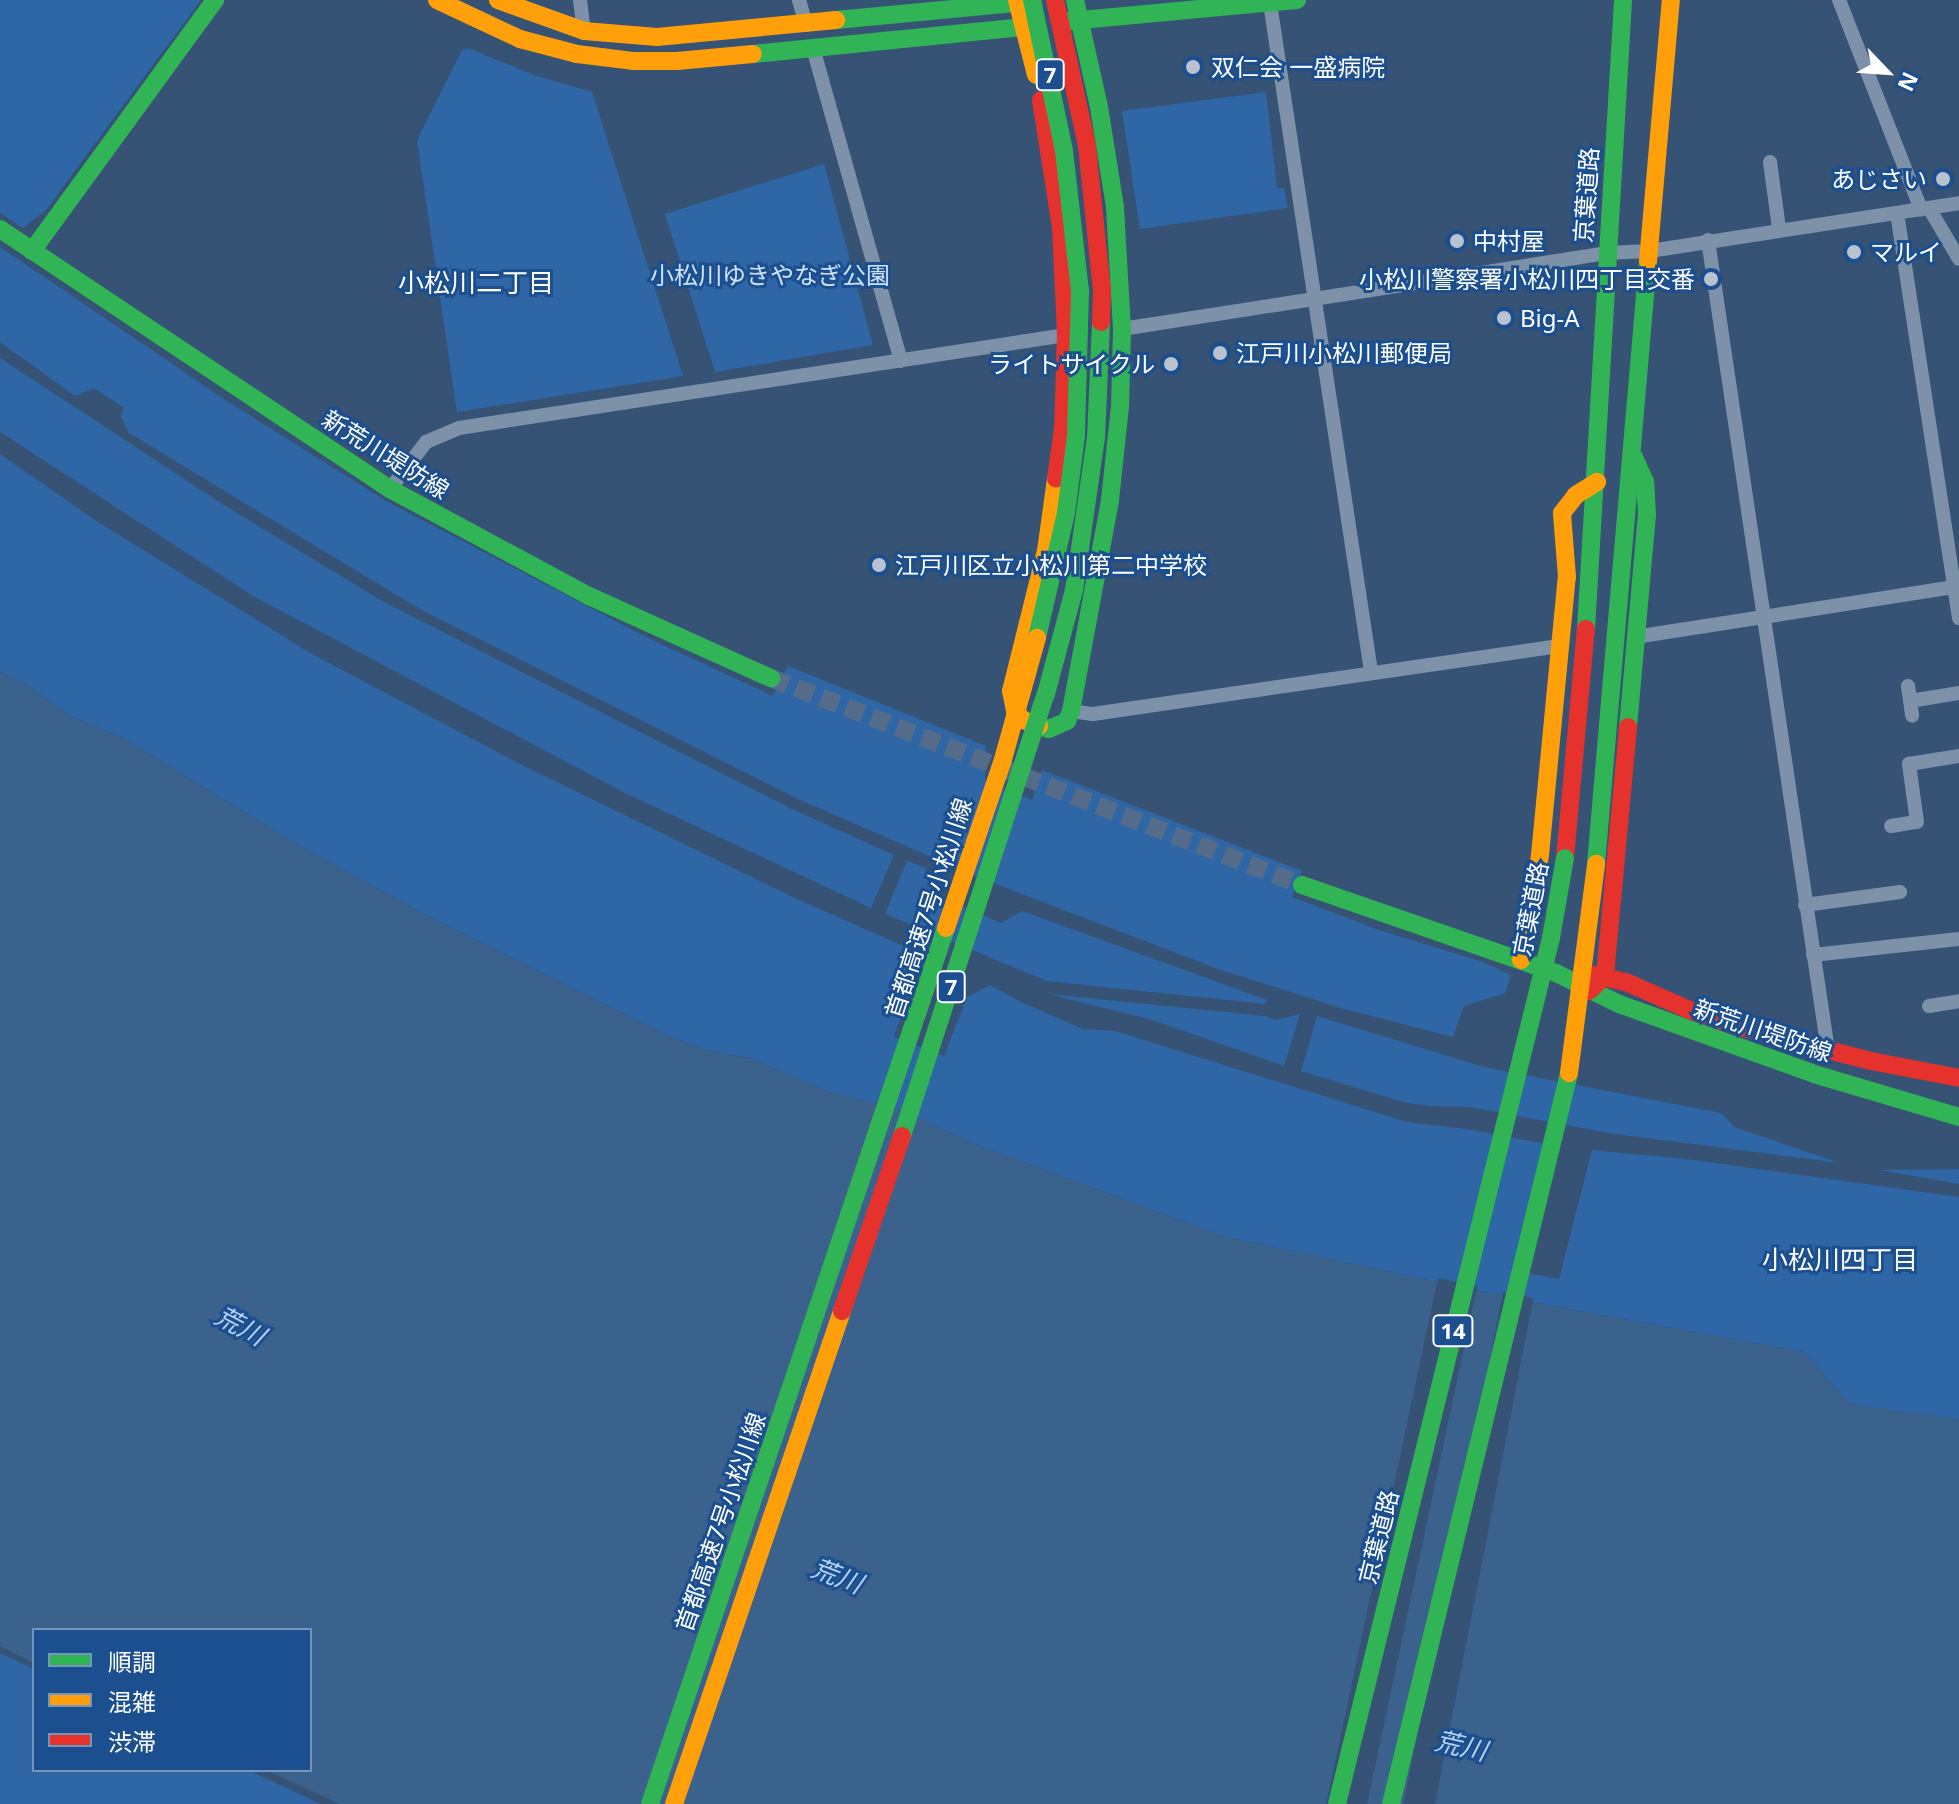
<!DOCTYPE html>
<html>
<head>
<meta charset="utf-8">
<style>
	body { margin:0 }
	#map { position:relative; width:1959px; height:1804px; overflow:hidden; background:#365274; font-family:"Noto Sans","Noto Sans JP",sans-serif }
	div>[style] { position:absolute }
	.green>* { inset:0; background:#2f66a5 }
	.water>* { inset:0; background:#3b618d }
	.pier>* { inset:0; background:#365274; transform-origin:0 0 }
	.secondary-tunnel>* { height:18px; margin-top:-9px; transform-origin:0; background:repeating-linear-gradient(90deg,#546c89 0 18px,transparent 0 27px) }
	.street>* { height:14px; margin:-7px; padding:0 7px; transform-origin:7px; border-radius:7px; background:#7d92a8 }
	.fast>* { height:18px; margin:-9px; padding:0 9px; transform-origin:9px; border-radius:9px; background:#30b455 }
	.slow>* { height:18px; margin:-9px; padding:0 9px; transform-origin:9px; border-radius:9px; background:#ff9f0a }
	.jam>* { height:18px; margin:-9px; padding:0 9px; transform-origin:9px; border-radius:9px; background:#e5322d }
	.fast-bridge>* { height:18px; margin:-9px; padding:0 9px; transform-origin:9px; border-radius:9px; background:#30b455 }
	.slow-bridge>* { height:18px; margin:-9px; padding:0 9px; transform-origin:9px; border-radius:9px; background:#ff9f0a }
	.jam-bridge>* { height:18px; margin:-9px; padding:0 9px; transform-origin:9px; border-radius:9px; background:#e5322d }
	.dots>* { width:22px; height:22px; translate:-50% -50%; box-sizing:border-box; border:4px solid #1b4f8f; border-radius:50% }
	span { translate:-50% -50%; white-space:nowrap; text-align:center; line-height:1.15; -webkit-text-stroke:6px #1b4f8f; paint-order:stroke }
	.shield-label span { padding:2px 6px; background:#1b4f8f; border:2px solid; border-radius:6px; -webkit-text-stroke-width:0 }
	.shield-label { font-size:22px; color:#fff; font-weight:700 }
	.poi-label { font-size:24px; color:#fff }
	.left { translate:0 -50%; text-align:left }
	.right { translate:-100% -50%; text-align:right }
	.street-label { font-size:24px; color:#fff }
	.park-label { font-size:24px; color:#cfe3fa }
	.neighbourhood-label { font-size:26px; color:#fff }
	.water-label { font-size:26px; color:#b5d3f5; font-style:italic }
	.legend { position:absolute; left:32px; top:1628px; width:280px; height:144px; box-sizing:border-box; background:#1b4f8f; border:2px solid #7695bc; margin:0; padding:10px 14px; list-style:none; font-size:24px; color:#fff }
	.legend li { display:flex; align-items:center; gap:16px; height:40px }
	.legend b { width:40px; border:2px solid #7695bc }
	.north { position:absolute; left:1847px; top:32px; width:80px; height:80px; -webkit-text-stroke:6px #1b4f8f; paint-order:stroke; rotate:115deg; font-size:22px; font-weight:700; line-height:32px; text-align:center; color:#fff }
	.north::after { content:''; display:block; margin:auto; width:28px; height:36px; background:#fff; clip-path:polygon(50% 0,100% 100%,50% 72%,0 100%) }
</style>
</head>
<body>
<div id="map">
	<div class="green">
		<i style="clip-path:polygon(0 0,201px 0,46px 210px,23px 228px,0 213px)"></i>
		<i style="clip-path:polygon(468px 48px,534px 75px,592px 92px,683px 376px,457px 412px,417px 140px,462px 50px)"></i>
		<i style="clip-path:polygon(1266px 92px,1277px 188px,1284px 188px,1288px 208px,1140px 229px,1122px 111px)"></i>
		<i style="clip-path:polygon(824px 164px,873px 345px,715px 372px,665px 214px)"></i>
		<i style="clip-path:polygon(0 247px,227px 401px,386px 501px,648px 638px,773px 696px,788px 666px,986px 746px,985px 782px,1032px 800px,1042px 770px,1302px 871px,1292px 897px,1379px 930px,1483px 962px,1511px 975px,1505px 993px,1464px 1006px,1453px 1037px,1344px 1009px,1218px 969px,975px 876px,798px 799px,423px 611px,129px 433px,121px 416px,124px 408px,94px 388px,75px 396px,0 342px)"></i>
		<i style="clip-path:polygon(0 358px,227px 507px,382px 601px,792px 809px,894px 855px,871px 908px,623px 792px,253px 596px,0 432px)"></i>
		<i style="clip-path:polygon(0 454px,98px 522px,312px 654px,520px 764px,799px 900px,906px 947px,917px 968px,894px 1037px,944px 1056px,967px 997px,990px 985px,1021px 1002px,1083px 1029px,1115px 1031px,1407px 1122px,1466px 1129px,1557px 1146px,1528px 1273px,1559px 1279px,1592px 1150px,1686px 1159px,1959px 1197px,1959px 1421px,1850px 1404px,1804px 1352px,1551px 1306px,1225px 1237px,972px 1143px,899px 1109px,829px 1092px,750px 1058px,709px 1051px,671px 1037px,426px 915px,300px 846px,123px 738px,70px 716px,23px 682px,0 672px)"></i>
		<i style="clip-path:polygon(907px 861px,926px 868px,931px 893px,1001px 923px,1022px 911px,1267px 1000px,1265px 1004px,1047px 981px,885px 914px)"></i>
		<i style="clip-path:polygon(1048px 994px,1265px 1016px,1275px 1020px,1300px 1014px,1284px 1066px,1149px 1019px)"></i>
		<i style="clip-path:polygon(1317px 1016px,1484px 1067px,1721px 1113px,1734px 1127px,1840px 1163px,1615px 1134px,1469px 1107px,1428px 1106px,1403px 1102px,1301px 1071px)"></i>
		<i style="clip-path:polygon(1959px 1169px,1959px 1184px,1879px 1170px)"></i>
		<i style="clip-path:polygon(0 1653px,34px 1669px,34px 1770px,248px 1770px,321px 1804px,0 1804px)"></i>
	</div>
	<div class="water">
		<i style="clip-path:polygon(0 672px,23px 682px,70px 716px,123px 738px,300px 846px,426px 915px,671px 1037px,709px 1051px,750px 1058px,829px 1092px,899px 1109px,972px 1143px,1225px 1237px,1551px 1306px,1804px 1352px,1850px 1404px,1959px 1419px,1959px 1804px,340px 1804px,266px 1770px,310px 1770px,310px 1630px,34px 1630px,34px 1663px,0 1646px)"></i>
	</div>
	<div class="pier">
		<i style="left:1438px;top:1278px;width:40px;height:541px;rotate:12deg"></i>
		<i style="left:1503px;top:1292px;width:31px;height:527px;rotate:11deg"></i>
	</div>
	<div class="secondary-tunnel">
		<i style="left:771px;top:678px;width:570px;rotate:21.3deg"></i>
	</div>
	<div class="street">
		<i style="left:580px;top:0;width:31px;rotate:83deg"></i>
		<i style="left:799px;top:0;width:26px;rotate:74deg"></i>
		<i style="left:1839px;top:0;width:225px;rotate:68.6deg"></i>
		<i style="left:1270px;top:3px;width:677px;rotate:81.41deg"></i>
		<i style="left:813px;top:48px;width:325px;rotate:74.3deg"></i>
		<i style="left:1770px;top:162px;width:68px;rotate:82.3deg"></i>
		<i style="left:1929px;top:208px;width:59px;rotate:59.5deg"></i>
		<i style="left:1897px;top:213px;width:410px;rotate:81.3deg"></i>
		<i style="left:1708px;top:240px;width:820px;rotate:81.58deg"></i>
		<i style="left:1122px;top:329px;width:490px;rotate:-8.9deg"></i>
		<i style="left:1606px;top:253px;width:44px;rotate:-2.6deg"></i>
		<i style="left:1650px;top:251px;width:313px;rotate:-8.8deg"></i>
		<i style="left:390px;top:489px;width:59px;rotate:-52.5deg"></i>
		<i style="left:426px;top:442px;width:36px;rotate:-23deg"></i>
		<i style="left:459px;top:428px;width:614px;rotate:-8.71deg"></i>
		<i style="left:1635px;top:637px;width:328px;rotate:-8.9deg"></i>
		<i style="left:1908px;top:686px;width:30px;rotate:82deg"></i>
		<i style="left:1910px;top:701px;width:50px;rotate:-9.3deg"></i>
		<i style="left:1071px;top:711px;width:22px;rotate:8deg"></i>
		<i style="left:1093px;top:714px;width:471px;rotate:-8.3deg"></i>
		<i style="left:1891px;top:826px;width:26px;rotate:-9deg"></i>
		<i style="left:1917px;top:822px;width:59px;rotate:-97.9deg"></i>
		<i style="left:1909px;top:764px;width:51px;rotate:-9.1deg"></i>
		<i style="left:1805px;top:905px;width:96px;rotate:-7.8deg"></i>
		<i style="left:1813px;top:955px;width:147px;rotate:-6.3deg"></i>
		<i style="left:1929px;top:1006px;width:30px;rotate:-9deg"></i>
	</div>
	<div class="fast">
		<i style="left:836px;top:20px;width:193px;rotate:-5.4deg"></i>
		<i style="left:1070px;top:21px;width:228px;rotate:-5.3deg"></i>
		<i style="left:753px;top:54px;width:281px;rotate:-5.7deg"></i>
		<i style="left:0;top:229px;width:469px;rotate:33.7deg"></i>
		<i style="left:390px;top:489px;width:226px;rotate:28.3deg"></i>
		<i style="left:589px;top:596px;width:200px;rotate:24.3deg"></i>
		<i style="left:32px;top:251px;width:311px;rotate:-53.9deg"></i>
		<i style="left:1586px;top:629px;width:630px;rotate:-86.63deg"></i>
		<i style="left:1039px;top:726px;width:10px;rotate:17deg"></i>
		<i style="left:1049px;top:729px;width:20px;rotate:-24deg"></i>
		<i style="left:1067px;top:721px;width:11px;rotate:-68deg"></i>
		<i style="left:1071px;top:711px;width:215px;rotate:-79.5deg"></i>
		<i style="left:1110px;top:500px;width:94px;rotate:-83.9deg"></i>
		<i style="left:1120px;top:407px;width:78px;rotate:-88.5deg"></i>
		<i style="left:1122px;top:329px;width:122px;rotate:-93.3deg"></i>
		<i style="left:1115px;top:207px;width:101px;rotate:-99.1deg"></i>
		<i style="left:1099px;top:107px;width:110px;rotate:-102.6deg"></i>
		<i style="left:1628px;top:727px;width:212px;rotate:-84.9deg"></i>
		<i style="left:1647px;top:516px;width:34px;rotate:-93deg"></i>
		<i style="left:1645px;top:482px;width:27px;rotate:-114deg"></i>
		<i style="left:1596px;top:864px;width:605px;rotate:-85.07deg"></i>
		<i style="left:1302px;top:885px;width:269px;rotate:19.1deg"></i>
		<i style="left:1556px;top:973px;width:70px;rotate:26.2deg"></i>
		<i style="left:1619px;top:1004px;width:207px;rotate:19.7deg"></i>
		<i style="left:1814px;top:1074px;width:151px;rotate:16.5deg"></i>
	</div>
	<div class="slow">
		<i style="left:437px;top:0;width:92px;rotate:25.2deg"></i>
		<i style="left:520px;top:39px;width:59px;rotate:14.7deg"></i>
		<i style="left:577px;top:54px;width:56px;rotate:7.1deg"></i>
		<i style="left:633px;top:61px;width:44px"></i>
		<i style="left:677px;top:61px;width:76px;rotate:-5.3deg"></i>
		<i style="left:498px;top:0;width:91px;rotate:19.8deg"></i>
		<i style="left:584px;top:31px;width:73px;rotate:4.7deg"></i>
		<i style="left:657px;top:37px;width:180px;rotate:-5.4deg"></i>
		<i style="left:1017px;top:0;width:77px;rotate:75.8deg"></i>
		<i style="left:1648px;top:261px;width:262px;rotate:-85deg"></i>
		<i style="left:1039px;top:726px;width:17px;rotate:-159deg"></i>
		<i style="left:1023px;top:720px;width:12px;rotate:-132deg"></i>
		<i style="left:1015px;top:711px;width:20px;rotate:-101deg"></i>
		<i style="left:1011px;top:691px;width:144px;rotate:-76deg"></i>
		<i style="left:1046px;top:551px;width:73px;rotate:-82.1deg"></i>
		<i style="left:1521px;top:960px;width:107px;rotate:-79.7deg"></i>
		<i style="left:1540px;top:855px;width:279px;rotate:-84.5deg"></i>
		<i style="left:1567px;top:577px;width:64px;rotate:-94.5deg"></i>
		<i style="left:1562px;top:513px;width:23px;rotate:-52deg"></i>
		<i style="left:1576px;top:495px;width:25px;rotate:-32deg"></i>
	</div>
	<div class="jam">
		<i style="left:1041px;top:100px;width:130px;rotate:81.1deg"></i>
		<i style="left:1061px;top:228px;width:107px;rotate:87.3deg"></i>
		<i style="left:1066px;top:335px;width:94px;rotate:91.8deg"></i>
		<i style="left:1063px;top:429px;width:50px;rotate:98deg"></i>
		<i style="left:1565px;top:858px;width:230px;rotate:-84.8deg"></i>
		<i style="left:1595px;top:975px;width:32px;rotate:13deg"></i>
		<i style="left:1626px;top:982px;width:74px;rotate:23.8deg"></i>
		<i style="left:1694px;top:1012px;width:52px;rotate:17.7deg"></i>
		<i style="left:1744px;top:1028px;width:131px;rotate:14.6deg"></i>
		<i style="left:1871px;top:1061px;width:90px;rotate:10.9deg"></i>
		<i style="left:1589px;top:991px;width:22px;rotate:-43deg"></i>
		<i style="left:1605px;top:976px;width:250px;rotate:-84.7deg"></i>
	</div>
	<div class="fast-bridge">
		<i style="left:1032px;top:0;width:154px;rotate:78deg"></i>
		<i style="left:1064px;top:151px;width:141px;rotate:83.5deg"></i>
		<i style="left:1080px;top:291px;width:145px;rotate:91.6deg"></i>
		<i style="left:1076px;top:436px;width:78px;rotate:97.4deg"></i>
		<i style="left:1066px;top:513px;width:128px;rotate:103.1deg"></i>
		<i style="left:902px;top:1136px;width:465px;rotate:-72deg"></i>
		<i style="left:1046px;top:694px;width:108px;rotate:-74.9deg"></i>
		<i style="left:1074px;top:590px;width:154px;rotate:-81.8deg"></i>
		<i style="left:1096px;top:438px;width:116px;rotate:-87.5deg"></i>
		<i style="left:650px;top:1804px;width:925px;rotate:-71.33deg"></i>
		<i style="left:1337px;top:1804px;width:892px;rotate:-76.12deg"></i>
		<i style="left:1551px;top:938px;width:81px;rotate:-80.1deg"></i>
		<i style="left:1391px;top:1804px;width:752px;rotate:-76.31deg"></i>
	</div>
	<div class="slow-bridge">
		<i style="left:946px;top:928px;width:174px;rotate:-71.3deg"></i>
		<i style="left:1002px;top:763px;width:130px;rotate:-74.4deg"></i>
		<i style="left:1569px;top:1073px;width:211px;rotate:-82.6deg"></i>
		<i style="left:674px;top:1804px;width:521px;rotate:-71.18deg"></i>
	</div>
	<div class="jam-bridge">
		<i style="left:1055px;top:0;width:149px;rotate:77.6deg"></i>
		<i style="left:1087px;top:146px;width:146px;rotate:84.1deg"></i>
		<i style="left:1102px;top:291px;width:31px;rotate:92deg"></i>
		<i style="left:842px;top:1311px;width:185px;rotate:-71.1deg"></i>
	</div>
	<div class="dots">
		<i style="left:1193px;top:67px;background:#b9c2ce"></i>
		<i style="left:1943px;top:179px;background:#b9c2ce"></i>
		<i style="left:1457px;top:241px;background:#b9c2ce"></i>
		<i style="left:1854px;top:252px;background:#b9c2ce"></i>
		<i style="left:1711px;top:279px;background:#b9c2ce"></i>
		<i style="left:1504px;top:318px;background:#b9c2ce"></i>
		<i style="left:1220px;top:353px;background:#b9c2ce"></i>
		<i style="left:1171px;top:364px;background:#b9c2ce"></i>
		<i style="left:879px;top:565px;background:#b9c2ce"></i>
	</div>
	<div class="shield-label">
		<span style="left:1050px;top:75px">7</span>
		<span style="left:951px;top:987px">7</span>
		<span style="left:1453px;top:1331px">14</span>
	</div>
	<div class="poi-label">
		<span class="left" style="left:1211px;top:67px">双仁会 一盛病院</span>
		<span class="right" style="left:1927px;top:179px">あじさい</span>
		<span class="left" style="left:1473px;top:241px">中村屋</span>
		<span class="left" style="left:1870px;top:252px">マルイ</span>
		<span class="right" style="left:1695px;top:279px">小松川警察署小松川四丁目交番</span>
		<span class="left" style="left:1520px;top:318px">Big-A</span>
		<span class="left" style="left:1236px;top:353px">江戸川小松川郵便局</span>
		<span class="right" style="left:1155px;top:364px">ライトサイクル</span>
		<span class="left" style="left:895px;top:565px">江戸川区立小松川第二中学校</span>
	</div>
	<div class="street-label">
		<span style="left:1586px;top:195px;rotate:-86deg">京葉道路</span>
		<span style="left:386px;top:454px;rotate:32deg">新荒川堤防線</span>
		<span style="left:928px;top:908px;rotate:-72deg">首都高速7号小松川線</span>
		<span style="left:1530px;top:909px;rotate:-79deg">京葉道路</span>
		<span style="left:1763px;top:1030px;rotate:19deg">新荒川堤防線</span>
		<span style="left:720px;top:1522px;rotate:-71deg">首都高速7号小松川線</span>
		<span style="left:1378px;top:1537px;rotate:-76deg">京葉道路</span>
	</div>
	<div class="park-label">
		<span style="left:770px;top:275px">小松川ゆきやなぎ公園</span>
	</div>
	<div class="neighbourhood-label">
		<span style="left:476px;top:283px">小松川二丁目</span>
		<span style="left:1840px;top:1260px">小松川四丁目</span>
	</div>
	<div class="water-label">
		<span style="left:240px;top:1326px;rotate:28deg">荒川</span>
		<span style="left:837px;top:1576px;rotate:21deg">荒川</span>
		<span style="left:1461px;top:1746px;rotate:13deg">荒川</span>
	</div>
	<ul class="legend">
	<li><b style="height:10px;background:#30b455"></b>順調</li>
	<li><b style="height:10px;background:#ff9f0a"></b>混雑</li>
	<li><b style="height:10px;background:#e5322d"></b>渋滞</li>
	</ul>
	<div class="north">N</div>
</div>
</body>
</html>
